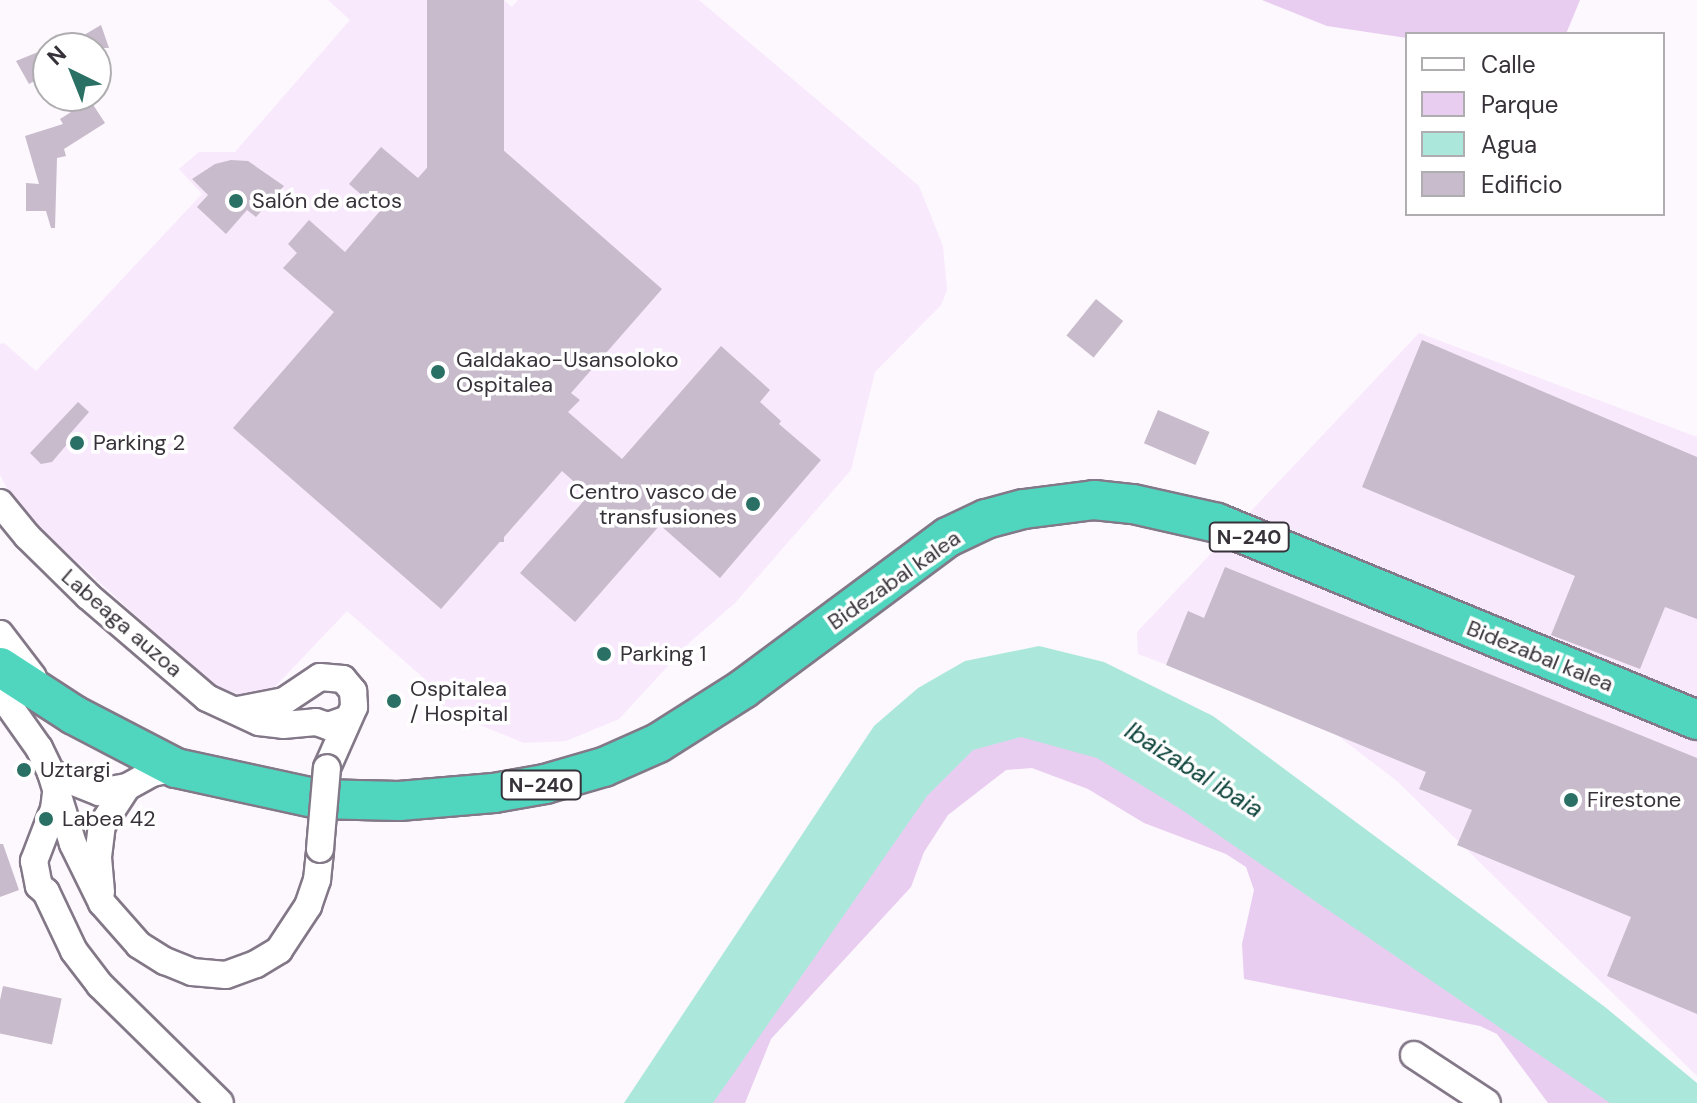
<!DOCTYPE html>
<html>
<head>
<meta charset="utf-8">
<style>
	body { margin:0 }
	#map { position:relative; width:1697px; height:1103px; overflow:hidden; background:#fdf7fe; font-family:"DM Sans",sans-serif }
	div>[style] { position:absolute }
	.built>* { inset:0; background:#f8e9fc }
	.green>* { inset:0; background:#e8cdf0 }
	.water>* { inset:0; background:#abe8db }
	.building>* { inset:0; background:#c8bbcb; transform-origin:0 0 }
	.roads { filter:drop-shadow(2px 0 #837887) drop-shadow(-2px 0 #837887) drop-shadow(0 2px #837887) drop-shadow(0 -2px #837887) }
	.minor>* { height:26px; margin:-13px; padding:0 13px; transform-origin:13px; border-radius:13px; background:#fff }
	.highway>* { height:38px; margin:-19px; padding:0 19px; transform-origin:19px; border-radius:19px; background:#50d6bf }
	.bridges { filter:drop-shadow(2px 0 #837887) drop-shadow(-2px 0 #837887) drop-shadow(0 2px #837887) drop-shadow(0 -2px #837887) }
	.minor-bridge>* { height:26px; margin:-13px; padding:0 13px; transform-origin:13px; border-radius:13px; background:#fff }
	.dots>* { width:22px; height:22px; translate:-50% -50%; box-sizing:border-box; border:4px solid #fff; border-radius:50% }
	span { translate:-50% -50%; white-space:nowrap; text-align:center; line-height:1.15; -webkit-text-stroke:7px #fff; paint-order:stroke }
	.shield-label span { padding:2px 6px; background:#fff; border:2px solid; border-radius:6px; -webkit-text-stroke-width:0 }
	.shield-label { font-size:20px; color:#373239; font-weight:700 }
	.poi-label { font-size:22px; color:#373239 }
	.left { translate:0 -50%; text-align:left }
	.right { translate:-100% -50%; text-align:right }
	.street-label { font-size:22px; color:#373239 }
	.water-label { font-size:24px; color:#0c433a; font-style:italic }
	.legend { position:absolute; left:1405px; top:32px; width:260px; height:184px; box-sizing:border-box; background:#fff; border:2px solid #afadb0; margin:0; padding:10px 14px; list-style:none; font-size:24px; color:#373239 }
	.legend li { display:flex; align-items:center; gap:16px; height:40px }
	.legend b { width:40px; border:2px solid #afadb0 }
	.north { position:absolute; left:32px; top:32px; width:80px; height:80px; box-sizing:border-box; background:#fff; border:2px solid #afadb0; border-radius:50%; rotate:317deg; font-size:22px; font-weight:700; line-height:32px; text-align:center; color:#373239 }
	.north::after { content:''; display:block; margin:auto; width:28px; height:36px; background:#2a7064; clip-path:polygon(50% 0,100% 100%,50% 72%,0 100%) }
</style>
</head>
<body>
<div id="map">
	<div class="built">
		<i style="clip-path:polygon(328px 0,504px 0,512px 7px,518px 0,699px 0,919px 186px,943px 246px,947px 290px,941px 305px,875px 372px,851px 470px,735px 603px,690px 642px,619px 719px,566px 741px,524px 743px,446px 711px,426px 680px,347px 611px,268px 694px,249px 698px,211px 684px,17px 507px,0 475px,0 344px,4px 343px,36px 371px,202px 194px,179px 169px,199px 152px,235px 152px,350px 20px)"></i>
		<i style="clip-path:polygon(1419px 333px,1697px 437px,1697px 1076px,1397px 781px,1320px 722px,1138px 654px,1137px 632px)"></i>
	</div>
	<div class="green">
		<i style="clip-path:polygon(1262px 0,1580px 0,1566px 34px,1407px 34px,1407px 38px,1327px 26px)"></i>
		<i style="clip-path:polygon(959px 674px,1308px 820px,1654px 1103px,1548px 1103px,1497px 1034px,1480px 1026px,1244px 979px,1242px 944px,1254px 890px,1246px 867px,1226px 854px,1144px 823px,1088px 789px,1032px 768px,1006px 770px,948px 815px,924px 852px,911px 887px,771px 1039px,745px 1103px,640px 1103px)"></i>
	</div>
	<div class="water">
		<i style="clip-path:polygon(1039px 646px,1104px 662px,1213px 716px,1605px 1007px,1697px 1083px,1697px 1103px,1610px 1103px,1179px 808px,1097px 758px,1021px 737px,973px 750px,927px 796px,713px 1103px,624px 1103px,874px 726px,918px 688px,965px 661px)"></i>
	</div>
	<div class="building">
		<i style="left:427px;top:0;width:77px;height:542px"></i>
		<i style="clip-path:polygon(101px 25px,109px 48px,62px 48px)"></i>
		<i style="clip-path:polygon(48px 48px,48px 74px,29px 84px,16px 61px)"></i>
		<i style="clip-path:polygon(90px 100px,105px 123px,64px 149px,66px 156px,57px 158px,55px 228px,51px 228px,46px 211px,26px 211px,26px 183px,39px 184px,25px 136px,63px 124px,60px 119px)"></i>
		<i style="clip-path:polygon(469px 120px,662px 289px,571px 393px,580px 400px,568px 412px,622px 459px,721px 346px,770px 390px,760px 402px,781px 421px,779px 424px,821px 460px,720px 578px,660px 525px,575px 622px,520px 573px,589px 495px,562px 471px,441px 609px,233px 428px,334px 312px,283px 268px,297px 253px,288px 244px,309px 220px,345px 252px,380px 211px,349px 184px,381px 147px,418px 178px)"></i>
		<i style="clip-path:polygon(231px 160px,248px 161px,284px 186px,256px 217px,247px 210px,226px 234px,197px 207px,208px 195px,192px 179px,215px 164px)"></i>
		<i style="left:1096px;top:299px;width:35px;height:47px;rotate:39deg"></i>
		<i style="clip-path:polygon(1422px 340px,1697px 457px,1697px 619px,1665px 607px,1640px 669px,1551px 635px,1575px 576px,1362px 487px)"></i>
		<i style="clip-path:polygon(78px 402px,89px 412px,68px 436px,69px 442px,52px 462px,41px 464px,30px 453px)"></i>
		<i style="left:1158px;top:410px;width:56px;height:36px;rotate:23deg"></i>
		<i style="clip-path:polygon(1225px 567px,1697px 758px,1697px 1014px,1607px 976px,1631px 917px,1457px 845px,1472px 810px,1419px 789px,1426px 772px,1166px 665px,1188px 611px,1204px 618px)"></i>
		<i style="clip-path:polygon(0 844px,3px 844px,19px 890px,0 897px)"></i>
		<i style="left:3px;top:986px;width:60px;height:47px;rotate:12deg"></i>
	</div>
	<div class="roads">
		<div class="minor">
			<i style="left:0;top:503px;width:43px;rotate:50.7deg"></i>
			<i style="left:27px;top:536px;width:86px;rotate:44.5deg"></i>
			<i style="left:88px;top:596px;width:157px;rotate:40.6deg"></i>
			<i style="left:207px;top:698px;width:57px;rotate:24.8deg"></i>
			<i style="left:259px;top:722px;width:24px;rotate:7deg"></i>
			<i style="left:283px;top:725px;width:33px;rotate:-5deg"></i>
			<i style="left:316px;top:722px;width:13px;rotate:18deg"></i>
			<i style="left:328px;top:726px;width:18px;rotate:-19deg"></i>
			<i style="left:0;top:634px;width:54px;rotate:52.5deg"></i>
			<i style="left:0;top:693px;width:67px;rotate:54.7deg"></i>
			<i style="left:39px;top:748px;width:28px;rotate:64deg"></i>
			<i style="left:51px;top:773px;width:74px;rotate:72.8deg"></i>
			<i style="left:73px;top:844px;width:66px;rotate:63.8deg"></i>
			<i style="left:102px;top:903px;width:56px;rotate:48.6deg"></i>
			<i style="left:139px;top:945px;width:31px;rotate:32deg"></i>
			<i style="left:165px;top:961px;width:29px;rotate:22deg"></i>
			<i style="left:192px;top:972px;width:34px;rotate:5deg"></i>
			<i style="left:226px;top:975px;width:32px;rotate:-20deg"></i>
			<i style="left:256px;top:964px;width:27px;rotate:-31deg"></i>
			<i style="left:279px;top:950px;width:53px;rotate:-56.6deg"></i>
			<i style="left:308px;top:906px;width:28px;rotate:-71deg"></i>
			<i style="left:317px;top:880px;width:31px;rotate:-84deg"></i>
			<i style="left:238px;top:710px;width:47px;rotate:-11.1deg"></i>
			<i style="left:284px;top:701px;width:43px;rotate:-33.7deg"></i>
			<i style="left:320px;top:677px;width:23px;rotate:5deg"></i>
			<i style="left:343px;top:679px;width:16px;rotate:50deg"></i>
			<i style="left:353px;top:691px;width:16px;rotate:86deg"></i>
			<i style="left:354px;top:707px;width:67px;rotate:113.9deg"></i>
			<i style="left:51px;top:773px;width:52px;rotate:21.6deg"></i>
			<i style="left:99px;top:792px;width:28px;rotate:-10deg"></i>
			<i style="left:127px;top:787px;width:29px;rotate:-29deg"></i>
			<i style="left:152px;top:773px;width:25px;rotate:-12deg"></i>
			<i style="left:56px;top:793px;width:16px;rotate:97deg"></i>
			<i style="left:54px;top:809px;width:56px;rotate:111deg"></i>
			<i style="left:34px;top:861px;width:25px;rotate:79deg"></i>
			<i style="left:39px;top:886px;width:9px;rotate:41deg"></i>
			<i style="left:46px;top:892px;width:65px;rotate:64.6deg"></i>
			<i style="left:74px;top:951px;width:43px;rotate:52.6deg"></i>
			<i style="left:100px;top:985px;width:168px;rotate:44.5deg"></i>
			<i style="left:101px;top:892px;width:35px;rotate:-95deg"></i>
			<i style="left:98px;top:857px;width:32px;rotate:-83deg"></i>
			<i style="left:102px;top:825px;width:45px;rotate:-56.7deg"></i>
			<i style="left:1414px;top:1055px;width:87px;rotate:33.3deg"></i>
		</div>
		<div class="highway">
			<i style="left:0;top:667px;width:88px;rotate:33deg"></i>
			<i style="left:74px;top:715px;width:115px;rotate:27.5deg"></i>
			<i style="left:176px;top:768px;width:145px;rotate:12.3deg"></i>
			<i style="left:318px;top:799px;width:81px;rotate:1.4deg"></i>
			<i style="left:399px;top:801px;width:95px;rotate:-4.8deg"></i>
			<i style="left:494px;top:793px;width:52px;rotate:-10deg"></i>
			<i style="left:545px;top:784px;width:61px;rotate:-16.1deg"></i>
			<i style="left:604px;top:767px;width:59px;rotate:-24deg"></i>
			<i style="left:658px;top:743px;width:101px;rotate:-32.4deg"></i>
			<i style="left:743px;top:689px;width:255px;rotate:-36.6deg"></i>
			<i style="left:948px;top:537px;width:42px;rotate:-25.3deg"></i>
			<i style="left:986px;top:519px;width:39px;rotate:-15deg"></i>
			<i style="left:1024px;top:509px;width:71px;rotate:-7.3deg"></i>
			<i style="left:1094px;top:500px;width:39px;rotate:6deg"></i>
			<i style="left:1133px;top:504px;width:86px;rotate:12.7deg"></i>
			<i style="left:1217px;top:523px;width:519px;rotate:22.31deg"></i>
		</div>
	</div>
	<div class="bridges">
		<div class="minor-bridge">
			<i style="left:320px;top:849px;width:81px;rotate:-85.1deg"></i>
		</div>
	</div>
	<div class="dots">
		<i style="left:236px;top:201px;background:#2a7064"></i>
		<i style="left:438px;top:372px;background:#2a7064"></i>
		<i style="left:77px;top:443px;background:#2a7064"></i>
		<i style="left:753px;top:504px;background:#2a7064"></i>
		<i style="left:604px;top:654px;background:#2a7064"></i>
		<i style="left:394px;top:701px;background:#2a7064"></i>
		<i style="left:24px;top:770px;background:#2a7064"></i>
		<i style="left:1571px;top:800px;background:#2a7064"></i>
		<i style="left:46px;top:819px;background:#2a7064"></i>
	</div>
	<div class="shield-label">
		<span style="left:1249px;top:537px">N-240</span>
		<span style="left:541px;top:785px">N-240</span>
	</div>
	<div class="poi-label">
		<span class="left" style="left:252px;top:201px">Salón de actos</span>
		<span class="left" style="left:456px;top:372px">Galdakao-Usansoloko<br>Ospitalea</span>
		<span class="left" style="left:93px;top:443px">Parking 2</span>
		<span class="right" style="left:737px;top:504px">Centro vasco de<br>transfusiones</span>
		<span class="left" style="left:620px;top:654px">Parking 1</span>
		<span class="left" style="left:410px;top:701px">Ospitalea<br>/ Hospital</span>
		<span class="left" style="left:40px;top:770px">Uztargi</span>
		<span class="left" style="left:1587px;top:800px">Firestone</span>
		<span class="left" style="left:62px;top:819px">Labea 42</span>
	</div>
	<div class="street-label">
		<span style="left:894px;top:580px;rotate:-35deg">Bidezabal kalea</span>
		<span style="left:122px;top:623px;rotate:41deg">Labeaga auzoa</span>
		<span style="left:1540px;top:656px;rotate:22deg">Bidezabal kalea</span>
	</div>
	<div class="water-label">
		<span style="left:1194px;top:770px;rotate:32deg">Ibaizabal ibaia</span>
	</div>
	<ul class="legend">
	<li><b style="height:10px;background:#fff"></b>Calle</li>
	<li><b style="height:22px;background:#e8cdf0"></b>Parque</li>
	<li><b style="height:22px;background:#abe8db"></b>Agua</li>
	<li><b style="height:22px;background:#c8bbcb"></b>Edificio</li>
	</ul>
	<div class="north">N</div>
</div>
</body>
</html>
